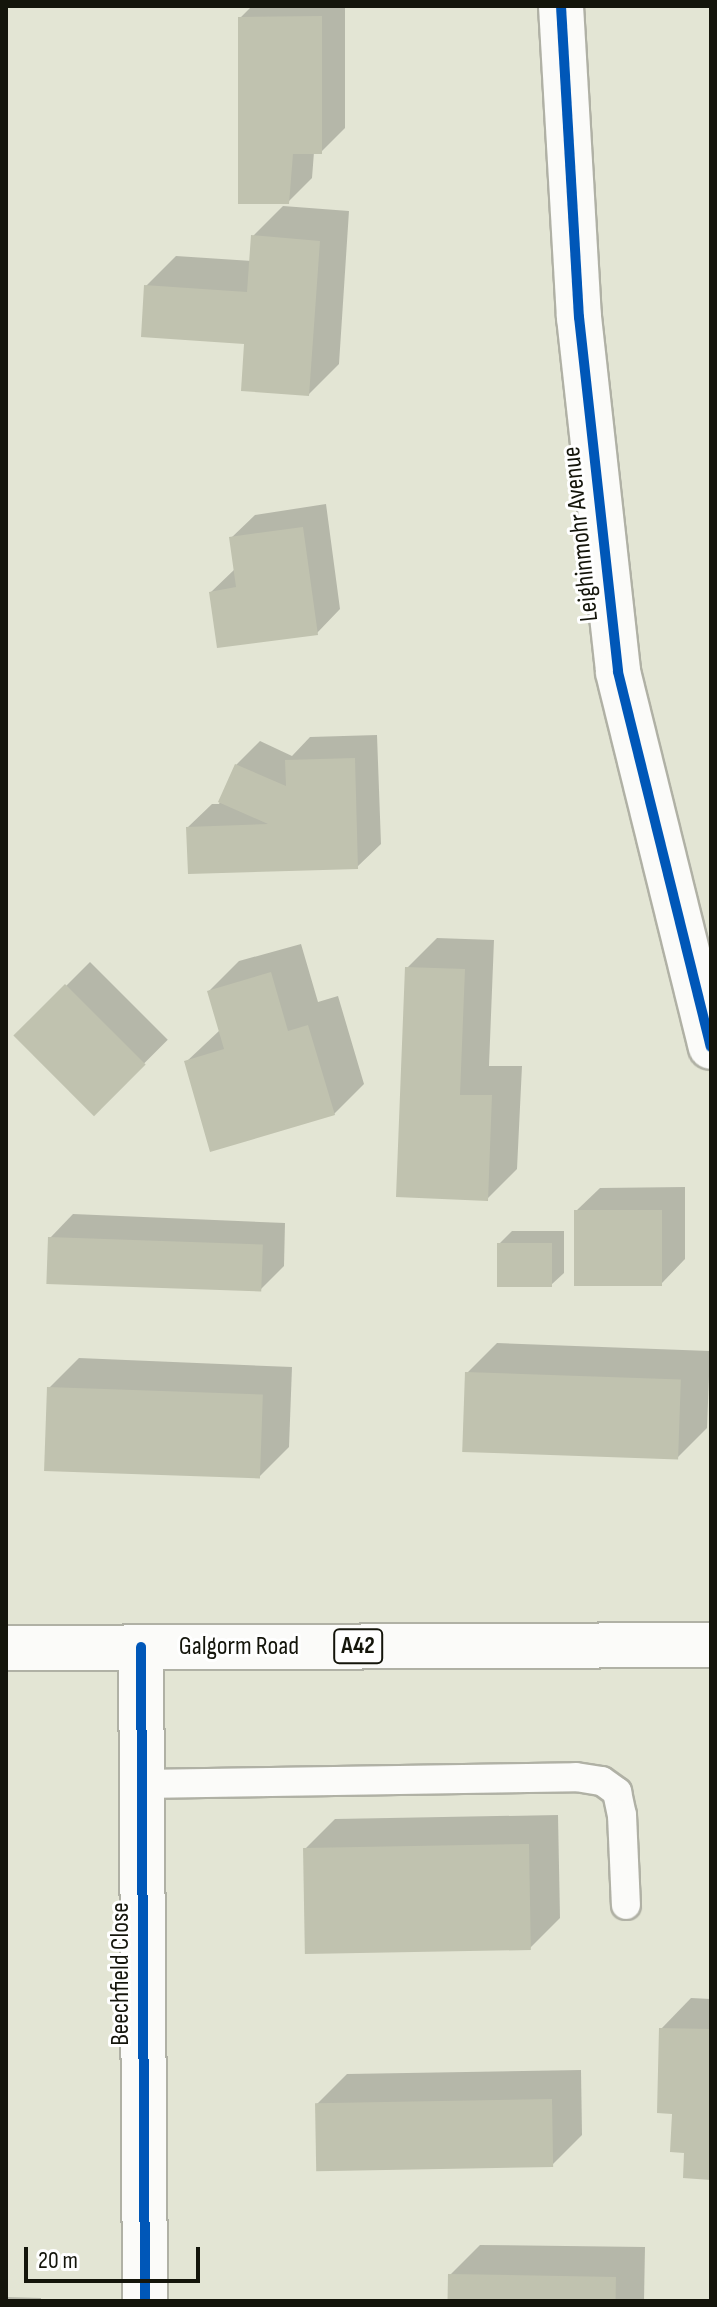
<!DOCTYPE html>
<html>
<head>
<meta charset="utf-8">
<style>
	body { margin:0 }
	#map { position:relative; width:717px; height:2307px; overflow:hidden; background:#e3e5d4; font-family:"Sofia Sans Condensed",sans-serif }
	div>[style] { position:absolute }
	.shadow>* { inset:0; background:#0003; transform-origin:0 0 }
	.building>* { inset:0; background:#c0c2af; transform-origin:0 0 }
	.roads { filter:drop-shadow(2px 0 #b0b1a5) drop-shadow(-2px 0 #b0b1a5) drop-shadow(0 2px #b0b1a5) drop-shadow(0 -2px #b0b1a5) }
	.lane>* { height:28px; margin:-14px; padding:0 14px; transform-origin:14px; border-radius:14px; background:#fbfbf9 }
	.street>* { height:44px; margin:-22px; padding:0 22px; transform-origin:22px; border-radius:22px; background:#fbfbf9 }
	.primary>* { height:44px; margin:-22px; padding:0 22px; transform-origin:22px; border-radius:22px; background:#fbfbf9 }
	.cycleway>* { height:10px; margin:-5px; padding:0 5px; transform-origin:5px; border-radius:5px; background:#0057b8 }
	span { translate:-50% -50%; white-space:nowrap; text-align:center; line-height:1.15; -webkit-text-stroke:6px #fff; paint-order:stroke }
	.shield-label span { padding:2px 6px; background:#fff; border:2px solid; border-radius:6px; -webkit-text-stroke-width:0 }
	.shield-label { font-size:24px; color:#14150b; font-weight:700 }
	.street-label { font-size:26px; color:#14150b }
	.frame { position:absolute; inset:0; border:8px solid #14150b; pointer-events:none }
	.scale { position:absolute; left:24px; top:2247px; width:176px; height:36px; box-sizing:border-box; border:4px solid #14150b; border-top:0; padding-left:10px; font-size:24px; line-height:28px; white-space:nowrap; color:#14150b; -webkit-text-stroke:6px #fff; paint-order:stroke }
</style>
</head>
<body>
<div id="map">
	<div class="shadow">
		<i style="clip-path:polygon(252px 6px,345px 6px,345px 128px,321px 152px,314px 152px,312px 178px,288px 202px,240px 18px)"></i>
		<i style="clip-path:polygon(283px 206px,349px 211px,339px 364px,309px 394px,246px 342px,146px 286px,176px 256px,252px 261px,253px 236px)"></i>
		<i style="clip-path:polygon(326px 504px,340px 609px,317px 633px,211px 592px,236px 568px,231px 538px,255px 515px)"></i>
		<i style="clip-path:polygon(377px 735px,381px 844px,357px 867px,188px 827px,212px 804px,219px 804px,236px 765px,260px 741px,292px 756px,310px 737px)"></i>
		<i style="clip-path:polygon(437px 938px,494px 940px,489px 1066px,522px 1066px,517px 1169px,487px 1199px,407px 968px)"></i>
		<i style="clip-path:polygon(301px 944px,318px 1002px,338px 996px,364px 1084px,334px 1114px,186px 1062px,220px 1030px,209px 991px,239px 961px)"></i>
		<i style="left:90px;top:962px;width:110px;height:104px;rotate:45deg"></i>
		<i style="clip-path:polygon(685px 1187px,685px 1259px,662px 1283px,576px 1211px,600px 1188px)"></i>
		<i style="clip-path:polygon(73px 1214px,285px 1223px,284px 1266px,260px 1290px,50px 1238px)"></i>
		<i style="clip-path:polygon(512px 1231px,564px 1231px,564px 1273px,551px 1285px,499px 1244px)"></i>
		<i style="clip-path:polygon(497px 1343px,710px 1351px,707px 1428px,677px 1458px,467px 1373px)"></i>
		<i style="clip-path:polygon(79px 1358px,292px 1367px,289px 1447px,259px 1477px,49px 1388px)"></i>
		<i style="clip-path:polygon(558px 1815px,560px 1918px,530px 1948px,305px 1849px,335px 1819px)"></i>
		<i style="clip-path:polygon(691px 1998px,711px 1999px,711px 2177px,686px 2151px,674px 2112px,661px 2029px)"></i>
		<i style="clip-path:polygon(581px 2070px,582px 2135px,552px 2165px,317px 2104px,347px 2074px)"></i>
		<i style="clip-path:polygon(480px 2245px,645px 2247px,644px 2301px,450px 2301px,450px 2275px)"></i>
		<i style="clip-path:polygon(6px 2297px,41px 2298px,41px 2301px,6px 2301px)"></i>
	</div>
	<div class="building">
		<i style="clip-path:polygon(322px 16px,322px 154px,293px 154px,289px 204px,238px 204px,238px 17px)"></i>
		<i style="clip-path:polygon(251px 235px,320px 241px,309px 396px,241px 391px,244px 344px,141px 337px,144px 285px,247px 292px)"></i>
		<i style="clip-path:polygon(303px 527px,318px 635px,217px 648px,209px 592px,236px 587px,229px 537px)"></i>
		<i style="clip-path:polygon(355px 758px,358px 869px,188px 874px,186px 827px,268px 824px,218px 802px,235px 764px,286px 786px,285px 760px)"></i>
		<i style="clip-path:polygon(405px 967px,465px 969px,460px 1095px,492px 1095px,488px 1201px,396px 1197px)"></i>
		<i style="clip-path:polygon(271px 972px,288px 1031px,308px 1025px,335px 1115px,210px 1152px,184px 1061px,224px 1049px,207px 991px)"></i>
		<i style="left:65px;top:984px;width:114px;height:73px;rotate:45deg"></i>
		<i style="left:574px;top:1210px;width:88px;height:76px"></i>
		<i style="left:48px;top:1237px;width:215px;height:47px;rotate:2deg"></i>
		<i style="left:497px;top:1243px;width:55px;height:44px"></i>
		<i style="left:465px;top:1372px;width:216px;height:80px;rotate:2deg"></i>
		<i style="left:47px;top:1387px;width:216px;height:84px;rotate:2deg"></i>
		<i style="left:529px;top:1844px;width:106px;height:226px;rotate:89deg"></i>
		<i style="clip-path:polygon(659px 2028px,711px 2029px,711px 2180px,683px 2178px,684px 2153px,670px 2152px,672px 2114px,657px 2113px)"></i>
		<i style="left:552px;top:2099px;width:68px;height:237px;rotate:89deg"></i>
		<i style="left:448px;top:2274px;width:168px;height:27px;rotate:1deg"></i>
	</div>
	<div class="roads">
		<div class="lane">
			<i style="left:142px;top:1784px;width:434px;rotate:-0.9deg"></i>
			<i style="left:576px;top:1777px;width:26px;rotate:9deg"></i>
			<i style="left:602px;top:1781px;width:19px;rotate:36deg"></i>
			<i style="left:617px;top:1792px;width:24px;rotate:78deg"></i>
			<i style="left:622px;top:1815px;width:90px;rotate:87.5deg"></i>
		</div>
		<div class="street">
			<i style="left:561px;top:6px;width:312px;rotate:86.7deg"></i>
			<i style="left:579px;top:317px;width:357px;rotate:83.7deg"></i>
			<i style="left:618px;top:672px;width:386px;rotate:76.1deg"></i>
			<i style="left:141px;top:1647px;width:654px;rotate:89.65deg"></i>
		</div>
		<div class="primary">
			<i style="left:6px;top:1648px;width:705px;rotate:-0.24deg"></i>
		</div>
	</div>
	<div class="cycleway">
		<i style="left:561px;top:6px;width:312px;rotate:86.7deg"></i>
		<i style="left:579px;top:317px;width:357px;rotate:83.7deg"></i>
		<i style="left:618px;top:672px;width:386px;rotate:76.1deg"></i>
		<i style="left:141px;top:1647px;width:654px;rotate:89.65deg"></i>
	</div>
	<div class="shield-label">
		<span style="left:358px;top:1646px">A42</span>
	</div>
	<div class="street-label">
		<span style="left:581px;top:534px;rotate:-96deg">Leighinmohr Avenue</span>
		<span style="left:239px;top:1647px">Galgorm Road</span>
		<span style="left:121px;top:1974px;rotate:-90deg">Beechfield Close</span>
	</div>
	<div class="frame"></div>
	<div class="scale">20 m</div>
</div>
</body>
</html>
